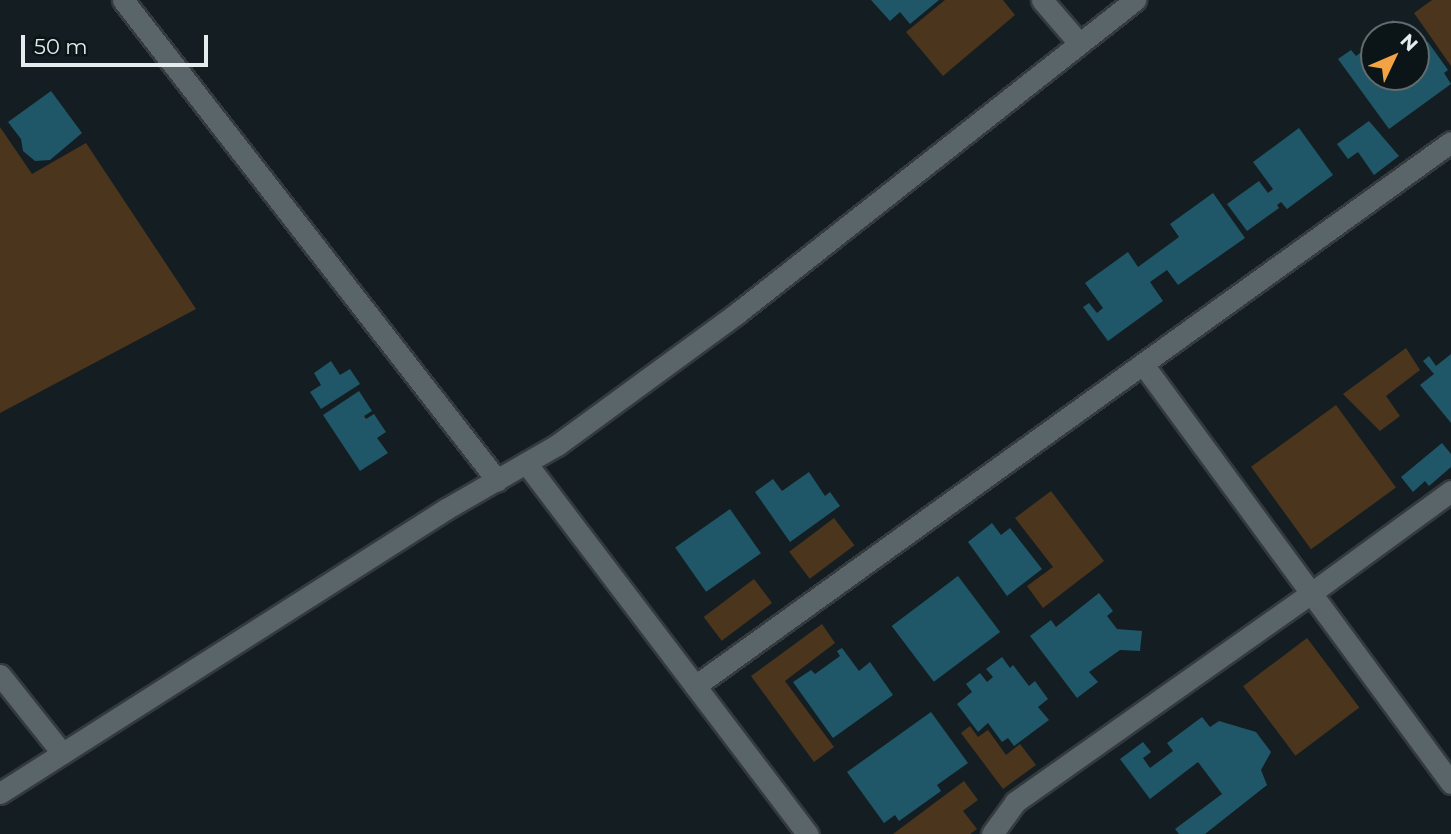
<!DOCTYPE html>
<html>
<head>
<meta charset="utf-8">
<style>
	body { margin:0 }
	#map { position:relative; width:1451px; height:834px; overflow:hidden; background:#141e22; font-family:Montserrat,sans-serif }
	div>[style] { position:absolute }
	.green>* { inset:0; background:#4b351d; transform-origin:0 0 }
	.building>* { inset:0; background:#1f5768; transform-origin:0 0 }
	.roads { filter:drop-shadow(2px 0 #343a3d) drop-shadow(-2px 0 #343a3d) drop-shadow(0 2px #343a3d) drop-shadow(0 -2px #343a3d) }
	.street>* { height:21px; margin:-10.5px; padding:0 10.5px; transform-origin:10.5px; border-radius:10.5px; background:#596569 }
	.secondary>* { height:21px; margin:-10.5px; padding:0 10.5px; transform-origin:10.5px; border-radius:10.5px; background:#596569 }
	span { translate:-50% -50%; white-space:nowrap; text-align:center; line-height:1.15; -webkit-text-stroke:7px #0b1518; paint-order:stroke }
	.north { position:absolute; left:1360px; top:21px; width:70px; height:70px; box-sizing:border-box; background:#0b1518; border:2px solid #626b6e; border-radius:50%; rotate:46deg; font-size:19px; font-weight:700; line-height:28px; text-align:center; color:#e5ecee }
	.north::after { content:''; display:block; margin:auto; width:24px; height:32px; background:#f4a344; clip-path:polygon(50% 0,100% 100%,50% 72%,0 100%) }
	.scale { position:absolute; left:21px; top:35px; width:187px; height:32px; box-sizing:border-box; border:4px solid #e5ecee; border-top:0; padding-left:9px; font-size:21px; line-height:24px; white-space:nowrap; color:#e5ecee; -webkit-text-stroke:5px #0b1518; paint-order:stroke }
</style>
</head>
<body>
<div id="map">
	<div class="green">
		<i style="clip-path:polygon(945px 0,1003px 0,1015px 15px,943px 76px,906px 32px)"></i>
		<i style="clip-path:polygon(1432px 0,1451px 0,1451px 66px,1414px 13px)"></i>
		<i style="clip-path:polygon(0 127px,32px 174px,86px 143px,196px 309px,0 413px)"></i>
		<i style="clip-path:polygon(1406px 348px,1420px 370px,1386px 396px,1400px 416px,1380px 431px,1343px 394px)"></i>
		<i style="left:1336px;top:405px;width:102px;height:105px;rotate:54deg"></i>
		<i style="clip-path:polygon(1051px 491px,1104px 561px,1043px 608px,1027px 586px,1053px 567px,1015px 518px)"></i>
		<i style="left:834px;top:518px;width:34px;height:56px;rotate:53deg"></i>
		<i style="left:754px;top:579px;width:30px;height:63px;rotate:53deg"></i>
		<i style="clip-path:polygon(822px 624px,835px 643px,785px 681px,834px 747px,814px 762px,751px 676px)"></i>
		<i style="left:1307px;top:638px;width:87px;height:80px;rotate:53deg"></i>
		<i style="clip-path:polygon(970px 726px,978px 737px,988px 730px,1006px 755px,1020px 744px,1036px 765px,1003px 789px,961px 733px)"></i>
		<i style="clip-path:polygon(964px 781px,978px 800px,963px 811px,977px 829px,970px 834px,893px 834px)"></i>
	</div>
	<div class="building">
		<i style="clip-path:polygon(871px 0,939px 0,910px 24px,900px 12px,890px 21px)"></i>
		<i style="clip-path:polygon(1393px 20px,1404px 35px,1377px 35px,1375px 33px)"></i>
		<i style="clip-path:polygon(1428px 42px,1448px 70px,1444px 73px,1451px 84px,1389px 129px,1338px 59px,1351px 50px,1356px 56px,1374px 43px,1374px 77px,1416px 77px,1416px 51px)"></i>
		<i style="clip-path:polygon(51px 91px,82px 133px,50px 160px,35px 161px,23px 151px,21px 139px,8px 122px)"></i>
		<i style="clip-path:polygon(1369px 121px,1399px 156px,1374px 175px,1358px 152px,1348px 159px,1337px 144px)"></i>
		<i style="clip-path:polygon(1299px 128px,1333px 175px,1287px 209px,1281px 202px,1277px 205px,1279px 208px,1247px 231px,1227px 204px,1259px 181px,1268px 193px,1273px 189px,1253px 162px)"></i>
		<i style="clip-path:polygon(1213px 193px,1245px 238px,1178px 285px,1167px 270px,1150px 282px,1163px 301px,1108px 341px,1083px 307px,1089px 303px,1097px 313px,1103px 308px,1085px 283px,1128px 252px,1138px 267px,1179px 237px,1170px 224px)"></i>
		<i style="clip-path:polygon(1451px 354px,1451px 423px,1420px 385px,1434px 374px,1423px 361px,1429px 356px,1436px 366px)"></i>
		<i style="clip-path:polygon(331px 361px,340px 375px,350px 369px,360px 384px,321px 409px,310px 392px,321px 385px,314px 373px)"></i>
		<i style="clip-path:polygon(359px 391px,372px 411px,364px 416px,366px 419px,374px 414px,386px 432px,377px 438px,388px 453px,360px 471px,323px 415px)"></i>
		<i style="clip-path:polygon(1442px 443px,1451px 454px,1451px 467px,1429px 486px,1425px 481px,1413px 492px,1401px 477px)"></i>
		<i style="clip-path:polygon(809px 472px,825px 496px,830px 492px,840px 506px,790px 542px,755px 492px,773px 479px,782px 491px)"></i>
		<i style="left:730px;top:509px;width:54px;height:67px;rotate:55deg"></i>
		<i style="clip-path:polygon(992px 523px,1001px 535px,1010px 528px,1042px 569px,1007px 596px,968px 542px)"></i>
		<i style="left:958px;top:576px;width:70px;height:83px;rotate:53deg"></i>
		<i style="clip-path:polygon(1099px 593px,1113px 611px,1107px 616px,1117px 629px,1142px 631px,1140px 651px,1120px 650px,1089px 672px,1098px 682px,1077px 698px,1030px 636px,1051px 620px,1056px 627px)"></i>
		<i style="clip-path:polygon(842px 648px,859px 671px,870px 662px,893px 695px,833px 738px,793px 682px,811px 670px,815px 674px,840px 656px,837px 651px)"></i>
		<i style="clip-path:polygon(1002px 657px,1010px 668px,1013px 665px,1029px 686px,1035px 681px,1048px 699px,1038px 707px,1049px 720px,1014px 746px,1008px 738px,1002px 742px,988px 723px,978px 732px,957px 704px,972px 692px,966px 684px,980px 673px,987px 682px,993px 677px,986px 669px)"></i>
		<i style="clip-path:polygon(931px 712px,968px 763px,937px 785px,941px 791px,899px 821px,895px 815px,884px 823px,847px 772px)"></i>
		<i style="clip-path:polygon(1202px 717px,1210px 727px,1219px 721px,1256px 732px,1271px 752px,1261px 770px,1267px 785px,1205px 834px,1179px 834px,1175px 829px,1222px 794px,1198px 762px,1150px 799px,1120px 759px,1143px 742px,1151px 752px,1143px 758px,1150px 768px,1173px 751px,1167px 743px)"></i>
	</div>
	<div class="roads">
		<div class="street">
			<i style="left:123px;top:0;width:609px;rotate:52.08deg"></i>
			<i style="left:1042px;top:0;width:57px;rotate:49.3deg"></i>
			<i style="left:526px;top:463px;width:466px;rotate:52.8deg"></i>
			<i style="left:1451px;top:491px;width:173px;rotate:143.9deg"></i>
			<i style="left:1311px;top:593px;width:236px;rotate:53.6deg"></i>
			<i style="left:0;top:675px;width:100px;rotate:51.5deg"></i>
			<i style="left:695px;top:686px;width:931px;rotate:-35.74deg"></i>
			<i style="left:992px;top:834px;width:39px;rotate:-54deg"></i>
			<i style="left:1015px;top:802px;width:362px;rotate:-35.2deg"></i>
			<i style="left:1311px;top:593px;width:282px;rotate:-126.3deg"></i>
		</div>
		<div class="secondary">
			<i style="left:0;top:793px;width:529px;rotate:-32.49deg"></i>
			<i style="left:446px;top:509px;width:128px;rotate:-30deg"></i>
			<i style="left:557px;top:445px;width:222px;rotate:-36.2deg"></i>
			<i style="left:736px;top:314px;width:508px;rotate:-38.2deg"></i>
		</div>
	</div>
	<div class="north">N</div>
	<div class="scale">50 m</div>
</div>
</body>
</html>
